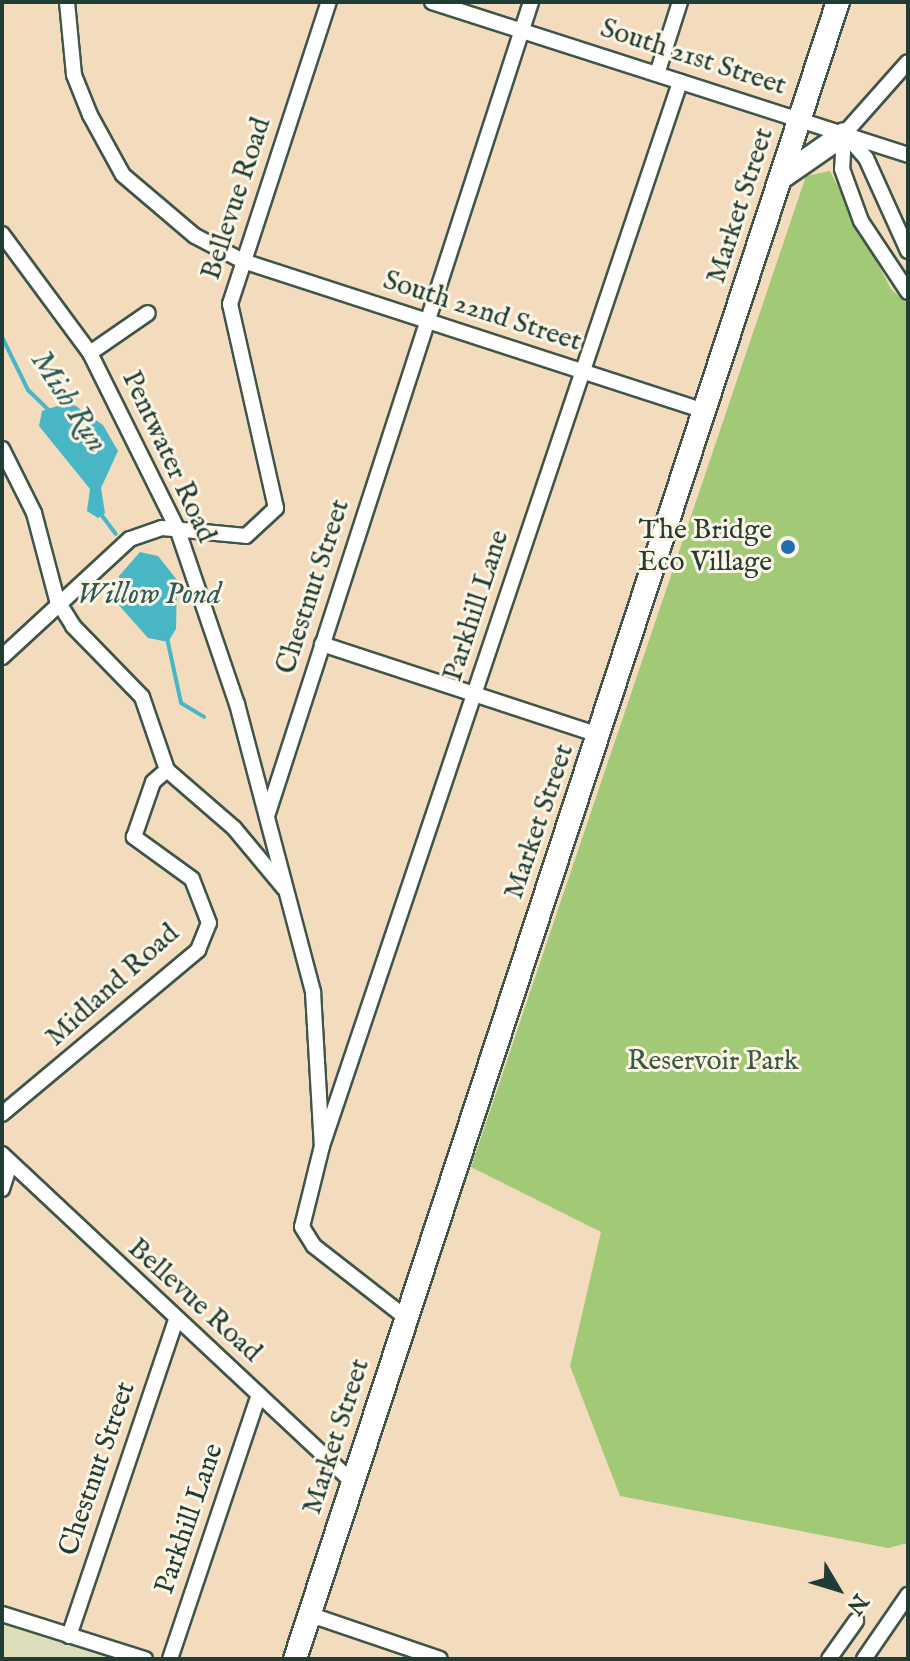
<!DOCTYPE html>
<html>
<head>
<meta charset="utf-8">
<style>
	body { margin:0 }
	#map { position:relative; width:910px; height:1661px; overflow:hidden; background:#f3dcbe; font-family:"IM FELL English",serif }
	div>[style] { position:absolute }
	.built>* { inset:0; background:#deddbb }
	.green>* { inset:0; background:#a2ca76 }
	.water>* { inset:0; background:#49b6c5 }
	.stream>* { height:4px; margin:-2px; padding:0 2px; transform-origin:2px; border-radius:2px; background:#49b6c5 }
	.roads { filter:drop-shadow(2px 0 #3f5549) drop-shadow(-2px 0 #3f5549) drop-shadow(0 2px #3f5549) drop-shadow(0 -2px #3f5549) }
	.minor>* { height:14px; margin:-7px; padding:0 7px; transform-origin:7px; border-radius:7px; background:#fff }
	.primary>* { height:22px; margin:-11px; padding:0 11px; transform-origin:11px; border-radius:11px; background:#fff }
	.dots>* { width:22px; height:22px; translate:-50% -50%; box-sizing:border-box; border:4px solid #fcf5e5; border-radius:50% }
	span { translate:-50% -50%; white-space:nowrap; text-align:center; line-height:1.15; -webkit-text-stroke:6px #fcf5e5; paint-order:stroke }
	.street-label { font-size:28px; color:#1f3d34 }
	.poi-label { font-size:28px; color:#1f3d34 }
	.right { translate:-100% -50%; text-align:right }
	.park-label { font-size:28px; color:#395941 }
	.water-label { font-size:30px; color:#2a5b58; font-style:italic }
	.frame { position:absolute; inset:0; border:4px solid #1f3d34; pointer-events:none }
	.north { position:absolute; left:798px; top:1549px; width:80px; height:80px; -webkit-text-stroke:6px #fcf5e5; paint-order:stroke; rotate:128deg; font-size:22px; font-weight:700; line-height:32px; text-align:center; color:#1f3d34 }
	.north::after { content:''; display:block; margin:auto; width:28px; height:36px; background:#1f3d34; clip-path:polygon(50% 0,100% 100%,50% 72%,0 100%) }
</style>
</head>
<body>
<div id="map">
	<div class="built">
		<i style="clip-path:polygon(2px 1620px,140px 1659px,2px 1659px)"></i>
	</div>
	<div class="green">
		<i style="clip-path:polygon(830px 171px,891px 289px,908px 304px,908px 1543px,888px 1548px,620px 1496px,570px 1366px,601px 1232px,471px 1167px,806px 176px)"></i>
	</div>
	<div class="water">
		<i style="clip-path:polygon(70px 402px,103px 425px,118px 451px,101px 488px,105px 513px,98px 518px,87px 511px,90px 489px,39px 426px,42px 411px)"></i>
		<i style="clip-path:polygon(140px 552px,158px 556px,177px 580px,176px 629px,168px 642px,148px 638px,117px 603px,119px 576px)"></i>
	</div>
	<div class="stream">
		<i style="left:2px;top:337px;width:59px;rotate:63.9deg"></i>
		<i style="left:28px;top:390px;width:30px;rotate:44deg"></i>
		<i style="left:100px;top:513px;width:26px;rotate:53deg"></i>
		<i style="left:167px;top:638px;width:66px;rotate:77.8deg"></i>
		<i style="left:181px;top:703px;width:27px;rotate:31deg"></i>
	</div>
	<div class="roads">
		<div class="minor">
			<i style="left:67px;top:2px;width:73px;rotate:84.5deg"></i>
			<i style="left:74px;top:75px;width:43px;rotate:68.2deg"></i>
			<i style="left:90px;top:115px;width:68px;rotate:61.2deg"></i>
			<i style="left:123px;top:175px;width:94px;rotate:40.3deg"></i>
			<i style="left:195px;top:236px;width:54px;rotate:27.5deg"></i>
			<i style="left:243px;top:261px;width:486px;rotate:18deg"></i>
			<i style="left:432px;top:2px;width:500px;rotate:17.8deg"></i>
			<i style="left:657px;top:74px;width:76px;rotate:-72.3deg"></i>
			<i style="left:844px;top:134px;width:35px;rotate:93deg"></i>
			<i style="left:842px;top:169px;width:55px;rotate:69.9deg"></i>
			<i style="left:861px;top:221px;width:85px;rotate:56.5deg"></i>
			<i style="left:844px;top:134px;width:96px;rotate:-48.4deg"></i>
			<i style="left:845px;top:134px;width:32px;rotate:49deg"></i>
			<i style="left:866px;top:158px;width:102px;rotate:65.7deg"></i>
			<i style="left:2px;top:234px;width:148px;rotate:53.5deg"></i>
			<i style="left:90px;top:353px;width:195px;rotate:63.6deg"></i>
			<i style="left:177px;top:528px;width:186px;rotate:71.2deg"></i>
			<i style="left:237px;top:704px;width:298px;rotate:75.2deg"></i>
			<i style="left:313px;top:992px;width:154px;rotate:86.7deg"></i>
			<i style="left:322px;top:1146px;width:83px;rotate:103.9deg"></i>
			<i style="left:302px;top:1227px;width:22px;rotate:58deg"></i>
			<i style="left:314px;top:1246px;width:117px;rotate:38deg"></i>
			<i style="left:90px;top:353px;width:70px;rotate:-34.6deg"></i>
			<i style="left:2px;top:449px;width:72px;rotate:63.4deg"></i>
			<i style="left:34px;top:513px;width:90px;rotate:75.2deg"></i>
			<i style="left:57px;top:600px;width:31px;rotate:58deg"></i>
			<i style="left:73px;top:626px;width:99px;rotate:45.8deg"></i>
			<i style="left:142px;top:697px;width:77px;rotate:71.1deg"></i>
			<i style="left:167px;top:770px;width:89px;rotate:40.9deg"></i>
			<i style="left:234px;top:828px;width:78px;rotate:50.2deg"></i>
			<i style="left:322px;top:644px;width:294px;rotate:18.2deg"></i>
			<i style="left:2px;top:657px;width:174px;rotate:-42.7deg"></i>
			<i style="left:130px;top:539px;width:34px;rotate:-19deg"></i>
			<i style="left:162px;top:528px;width:84px;rotate:5.4deg"></i>
			<i style="left:246px;top:536px;width:41px;rotate:-43deg"></i>
			<i style="left:276px;top:508px;width:209px;rotate:-102.7deg"></i>
			<i style="left:230px;top:304px;width:318px;rotate:-71.9deg"></i>
			<i style="left:267px;top:816px;width:856px;rotate:-72.03deg"></i>
			<i style="left:2px;top:1114px;width:256px;rotate:-39.9deg"></i>
			<i style="left:198px;top:950px;width:29px;rotate:-68deg"></i>
			<i style="left:209px;top:923px;width:47px;rotate:-111.1deg"></i>
			<i style="left:192px;top:879px;width:72px;rotate:-144.1deg"></i>
			<i style="left:134px;top:837px;width:58px;rotate:-70.9deg"></i>
			<i style="left:153px;top:782px;width:18px;rotate:-41deg"></i>
			<i style="left:322px;top:1146px;width:1123px;rotate:-71.4deg"></i>
			<i style="left:2px;top:1154px;width:483px;rotate:43.1deg"></i>
			<i style="left:2px;top:1189px;width:22px;rotate:-72deg"></i>
			<i style="left:2px;top:1614px;width:150px;rotate:17.5deg"></i>
			<i style="left:311px;top:1615px;width:136px;rotate:18.8deg"></i>
			<i style="left:69px;top:1636px;width:335px;rotate:-71.3deg"></i>
			<i style="left:170px;top:1659px;width:279px;rotate:-71.4deg"></i>
			<i style="left:829px;top:1659px;width:47px;rotate:-54.6deg"></i>
			<i style="left:864px;top:1659px;width:78px;rotate:-55.5deg"></i>
		</div>
		<div class="primary">
			<i style="left:782px;top:177px;width:75px;rotate:-34.7deg"></i>
			<i style="left:295px;top:1659px;width:1744px;rotate:-71.86deg"></i>
		</div>
	</div>
	<div class="dots">
		<i style="left:788px;top:547px;background:#1f6fb2"></i>
	</div>
	<div class="street-label">
		<span style="left:693px;top:58px;rotate:18deg">South 21st Street</span>
		<span style="left:237px;top:199px;rotate:-72deg">Bellevue Road</span>
		<span style="left:741px;top:206px;rotate:-72deg">Market Street</span>
		<span style="left:482px;top:312px;rotate:18deg">South 22nd Street</span>
		<span style="left:168px;top:457px;rotate:65deg">Pentwater Road</span>
		<span style="left:314px;top:587px;rotate:-72deg">Chestnut Street</span>
		<span style="left:477px;top:606px;rotate:-72deg">Parkhill Lane</span>
		<span style="left:540px;top:822px;rotate:-71deg">Market Street</span>
		<span style="left:113px;top:986px;rotate:-42deg">Midland Road</span>
		<span style="left:194px;top:1301px;rotate:42deg">Bellevue Road</span>
		<span style="left:337px;top:1437px;rotate:-72deg">Market Street</span>
		<span style="left:98px;top:1469px;rotate:-71deg">Chestnut Street</span>
		<span style="left:190px;top:1519px;rotate:-71deg">Parkhill Lane</span>
	</div>
	<div class="poi-label">
		<span class="right" style="left:772px;top:547px">The Bridge<br>Eco Village</span>
	</div>
	<div class="park-label">
		<span style="left:713px;top:1062px">Reservoir Park</span>
	</div>
	<div class="water-label">
		<span style="left:68px;top:402px;rotate:57deg">Mish Run</span>
		<span style="left:149px;top:595px">Willow Pond</span>
	</div>
	<div class="frame"></div>
	<div class="north">N</div>
</div>
</body>
</html>
